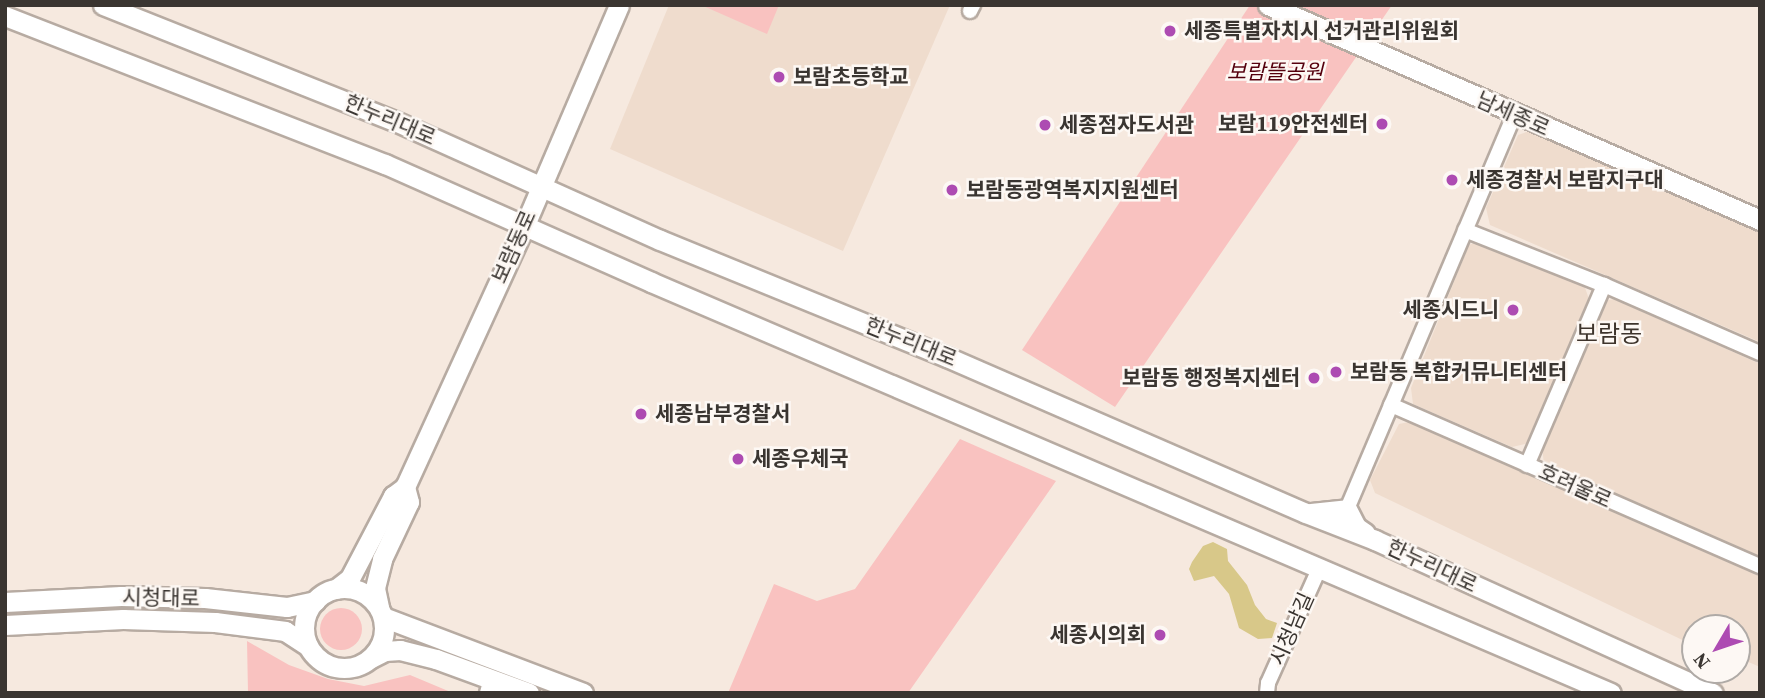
<!DOCTYPE html>
<html>
<head>
<meta charset="utf-8">
<style>
	body { margin:0 }
	#map { position:relative; width:1765px; height:698px; overflow:hidden; background:#f6e9df; font-family:"Source Serif 4","Noto Sans KR",serif }
	div>[style] { position:absolute }
	.built>* { inset:0; background:#efdccd }
	.green>* { inset:0; background:#f9c2c0 }
	.round { border-radius:50% }
	.water>* { inset:0; background:#d8c889 }
	.roads { filter:drop-shadow(2px 0 #b7aba2) drop-shadow(-2px 0 #b7aba2) drop-shadow(0 2px #b7aba2) drop-shadow(0 -2px #b7aba2) }
	.street>* { height:14px; margin:-7px; padding:0 7px; transform-origin:7px; border-radius:7px; background:#fff }
	.secondary>* { height:19px; margin:-9.5px; padding:0 9.5px; transform-origin:9.5px; border-radius:9.5px; background:#fff }
	.secondary>.ring { margin:-9.5px; padding:0; box-sizing:content-box; background:none; border:19px solid #fff; border-radius:50% }
	.dots>* { width:19px; height:19px; translate:-50% -50%; box-sizing:border-box; border:4px solid #fdf8f4; border-radius:50% }
	span { translate:-50% -50%; white-space:nowrap; text-align:center; line-height:1.15; -webkit-text-stroke:5px #fdf8f4; paint-order:stroke }
	.poi-label { font-size:21px; color:#3a3531; font-weight:700 }
	.left { translate:0 -50%; text-align:left }
	.right { translate:-100% -50%; text-align:right }
	.park-label { font-size:21px; color:#55000e; font-style:italic }
	.street-label { font-size:21px; color:#3a3531 }
	.quarter-label { font-size:24px; color:#3e342c }
	.frame { position:absolute; inset:0; border:7px solid #3a3531; pointer-events:none }
	.north { position:absolute; left:1681px; top:614px; width:70px; height:70px; box-sizing:border-box; background:#fdf8f4; border:2px solid #afaaa6; border-radius:50%; rotate:231deg; font-size:19px; font-weight:700; line-height:28px; text-align:center; color:#3a3531 }
	.north::after { content:''; display:block; margin:auto; width:24px; height:32px; background:#ad4bb2; clip-path:polygon(50% 0,100% 100%,50% 72%,0 100%) }
</style>
</head>
<body>
<div id="map">
	<div class="built">
		<i style="clip-path:polygon(669px 5px,950px 5px,843px 251px,610px 149px)"></i>
		<i style="clip-path:polygon(1532px 130px,1760px 228px,1760px 342px,1490px 225px,1486px 208px,1518px 135px)"></i>
		<i style="clip-path:polygon(1483px 239px,1583px 282px,1590px 302px,1536px 433px,1529px 443px,1512px 447px,1413px 404px,1411px 388px,1469px 245px)"></i>
		<i style="clip-path:polygon(1614px 299px,1760px 364px,1760px 560px,1544px 463px,1542px 448px,1604px 301px)"></i>
		<i style="clip-path:polygon(1409px 422px,1760px 576px,1760px 667px,1737px 657px,1737px 628px,1695px 628px,1695px 646px,1375px 493px,1370px 480px,1399px 424px)"></i>
	</div>
	<div class="green">
		<i style="clip-path:polygon(701px 5px,779px 5px,767px 34px)"></i>
		<i style="clip-path:polygon(1250px 5px,1392px 5px,1115px 407px,1022px 350px)"></i>
		<i style="clip-path:polygon(960px 439px,1056px 481px,908px 693px,728px 693px,774px 584px,817px 601px,855px 589px)"></i>
		<i class="round" style="left:320px;top:608px;width:42px;height:42px"></i>
		<i style="clip-path:polygon(247px 641px,289px 665px,328px 679px,364px 686px,410px 675px,453px 693px,248px 693px)"></i>
	</div>
	<div class="water">
		<i style="clip-path:polygon(1213px 542px,1227px 549px,1228px 561px,1247px 585px,1255px 605px,1266px 619px,1277px 623px,1272px 638px,1258px 639px,1239px 628px,1229px 594px,1214px 576px,1194px 581px,1189px 569px,1192px 562px,1203px 546px)"></i>
	</div>
	<div class="roads">
		<div class="street">
			<i style="left:970px;top:11px;width:7px;rotate:-63deg"></i>
			<i style="left:1465px;top:230px;width:149px;rotate:21.6deg"></i>
			<i style="left:1604px;top:285px;width:170px;rotate:23.6deg"></i>
			<i style="left:1391px;top:405px;width:403px;rotate:23.6deg"></i>
			<i style="left:1527px;top:465px;width:196px;rotate:-66.8deg"></i>
			<i style="left:1347px;top:509px;width:428px;rotate:-67deg"></i>
			<i style="left:487px;top:693px;width:4px;rotate:-76deg"></i>
			<i style="left:1267px;top:693px;width:10px;rotate:-84deg"></i>
			<i style="left:1268px;top:683px;width:127px;rotate:-65.9deg"></i>
		</div>
		<div class="secondary">
			<i style="left:103px;top:5px;width:314px;rotate:21.7deg"></i>
			<i style="left:395px;top:121px;width:290px;rotate:24.2deg"></i>
			<i style="left:660px;top:240px;width:310px;rotate:22.2deg"></i>
			<i style="left:947px;top:357px;width:391px;rotate:23.5deg"></i>
			<i style="left:1306px;top:513px;width:74px;rotate:21.4deg"></i>
			<i style="left:1375px;top:540px;width:371px;rotate:24.4deg"></i>
			<i style="left:1268px;top:5px;width:537px;rotate:23.6deg"></i>
			<i style="left:5px;top:16px;width:408px;rotate:21.3deg"></i>
			<i style="left:385px;top:164px;width:291px;rotate:23.9deg"></i>
			<i style="left:651px;top:282px;width:1044px;rotate:23.18deg"></i>
			<i style="left:405px;top:487px;width:286px;rotate:-65.4deg"></i>
			<i style="left:524px;top:227px;width:241px;rotate:-66.8deg"></i>
			<i style="left:1311px;top:513px;width:36px;rotate:-6deg"></i>
			<i style="left:1347px;top:509px;width:20px;rotate:63deg"></i>
			<i style="left:1356px;top:527px;width:11px;rotate:34deg"></i>
			<i class="ring" style="left:304px;top:588px;width:61px;height:61px"></i>
			<i style="left:336px;top:589px;width:18px;rotate:-38deg"></i>
			<i style="left:350px;top:578px;width:93px;rotate:-62.3deg"></i>
			<i style="left:393px;top:496px;width:15px;rotate:-37deg"></i>
			<i style="left:5px;top:602px;width:116px;rotate:-3deg"></i>
			<i style="left:121px;top:596px;width:84px;rotate:1.4deg"></i>
			<i style="left:205px;top:598px;width:82px;rotate:6.3deg"></i>
			<i style="left:287px;top:607px;width:29px;rotate:-12deg"></i>
			<i style="left:379px;top:607px;width:19px;rotate:-102deg"></i>
			<i style="left:375px;top:588px;width:30px;rotate:-76deg"></i>
			<i style="left:382px;top:559px;width:63px;rotate:-64.7deg"></i>
			<i style="left:409px;top:502px;width:16px;rotate:-105deg"></i>
			<i style="left:383px;top:617px;width:214px;rotate:20.8deg"></i>
			<i style="left:5px;top:625px;width:118px;rotate:-2.9deg"></i>
			<i style="left:123px;top:619px;width:92px;rotate:1.9deg"></i>
			<i style="left:215px;top:622px;width:71px;rotate:7.3deg"></i>
			<i style="left:285px;top:631px;width:27px;rotate:33deg"></i>
			<i style="left:371px;top:658px;width:16px;rotate:-27deg"></i>
			<i style="left:385px;top:651px;width:15px;rotate:-4deg"></i>
			<i style="left:400px;top:650px;width:37px;rotate:14deg"></i>
			<i style="left:436px;top:659px;width:99px;rotate:20.1deg"></i>
		</div>
	</div>
	<div class="dots">
		<i style="left:1170px;top:31px;background:#ad4bb2"></i>
		<i style="left:779px;top:77px;background:#ad4bb2"></i>
		<i style="left:1382px;top:124px;background:#ad4bb2"></i>
		<i style="left:1045px;top:125px;background:#ad4bb2"></i>
		<i style="left:1452px;top:180px;background:#ad4bb2"></i>
		<i style="left:952px;top:190px;background:#ad4bb2"></i>
		<i style="left:1513px;top:310px;background:#ad4bb2"></i>
		<i style="left:1336px;top:372px;background:#ad4bb2"></i>
		<i style="left:1314px;top:378px;background:#ad4bb2"></i>
		<i style="left:641px;top:414px;background:#ad4bb2"></i>
		<i style="left:738px;top:459px;background:#ad4bb2"></i>
		<i style="left:1160px;top:635px;background:#ad4bb2"></i>
	</div>
	<div class="poi-label">
		<span class="left" style="left:1184px;top:31px">세종특별자치시 선거관리위원회</span>
		<span class="left" style="left:793px;top:77px">보람초등학교</span>
		<span class="right" style="left:1368px;top:124px">보람119안전센터</span>
		<span class="left" style="left:1059px;top:125px">세종점자도서관</span>
		<span class="left" style="left:1466px;top:180px">세종경찰서 보람지구대</span>
		<span class="left" style="left:966px;top:190px">보람동광역복지지원센터</span>
		<span class="right" style="left:1499px;top:310px">세종시드니</span>
		<span class="left" style="left:1350px;top:372px">보람동 복합커뮤니티센터</span>
		<span class="right" style="left:1300px;top:378px">보람동 행정복지센터</span>
		<span class="left" style="left:655px;top:414px">세종남부경찰서</span>
		<span class="left" style="left:752px;top:459px">세종우체국</span>
		<span class="right" style="left:1146px;top:635px">세종시의회</span>
	</div>
	<div class="park-label">
		<span style="left:1275px;top:72px">보람뜰공원</span>
	</div>
	<div class="street-label">
		<span style="left:1513px;top:114px;rotate:24deg">남세종로</span>
		<span style="left:390px;top:120px;rotate:23deg">한누리대로</span>
		<span style="left:514px;top:247px;rotate:-66deg">보람동로</span>
		<span style="left:911px;top:342px;rotate:22deg">한누리대로</span>
		<span style="left:1575px;top:486px;rotate:24deg">호려울로</span>
		<span style="left:1432px;top:566px;rotate:25deg">한누리대로</span>
		<span style="left:161px;top:598px;rotate:1deg">시청대로</span>
		<span style="left:1292px;top:629px;rotate:-66deg">시청남길</span>
	</div>
	<div class="quarter-label">
		<span style="left:1609px;top:334px">보람동</span>
	</div>
	<div class="frame"></div>
	<div class="north">N</div>
</div>
</body>
</html>
